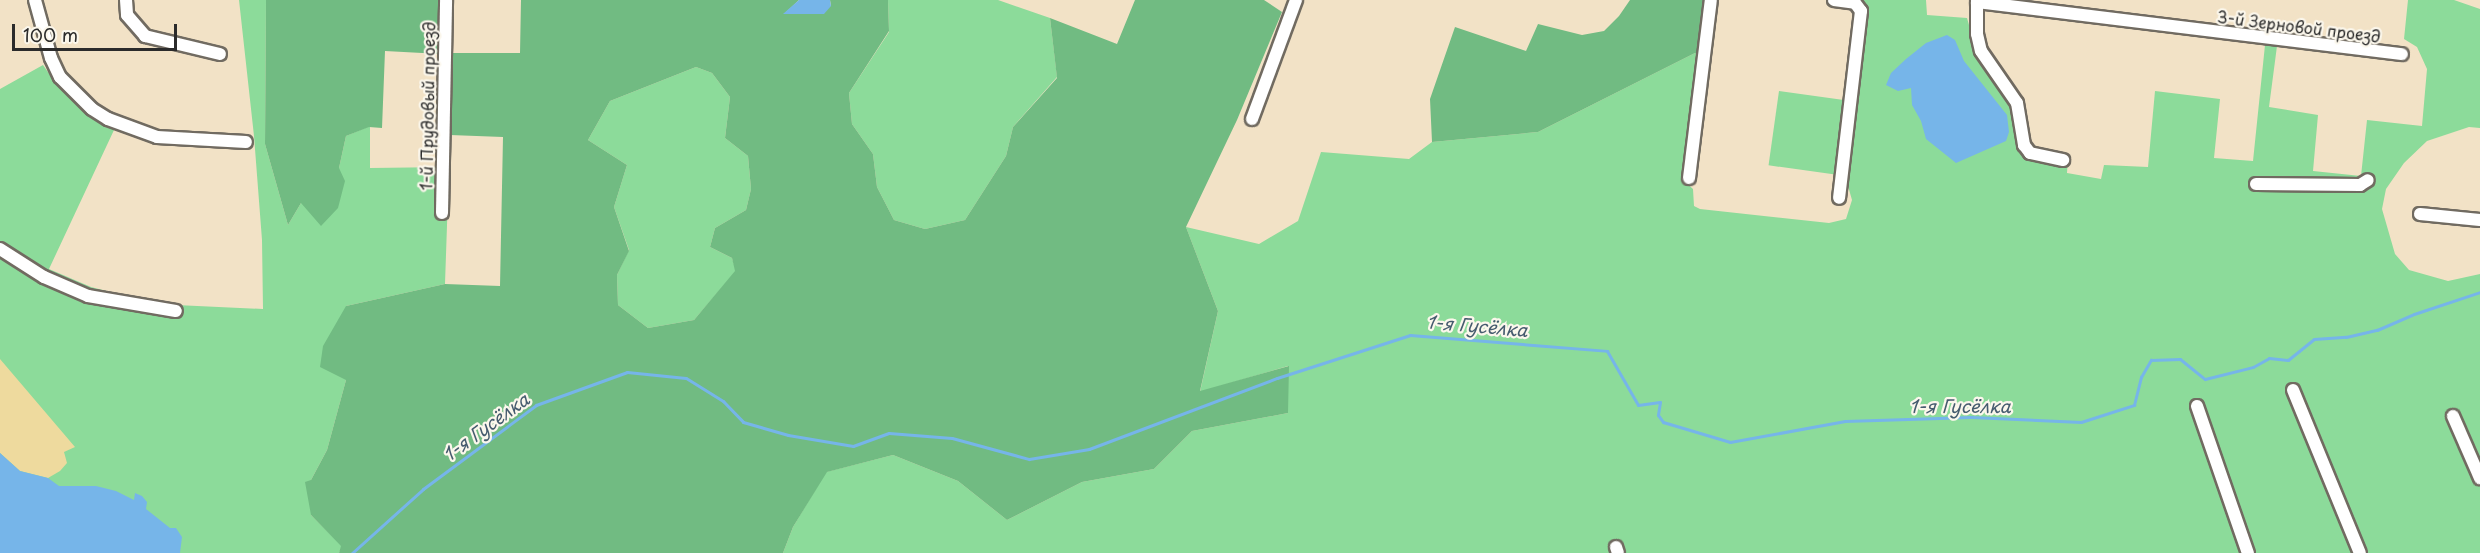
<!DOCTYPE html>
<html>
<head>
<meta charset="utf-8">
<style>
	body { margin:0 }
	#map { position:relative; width:2480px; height:553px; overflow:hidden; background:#f2e2c6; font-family:"Playpen Sans",sans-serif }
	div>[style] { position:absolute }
	.green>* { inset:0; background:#8cdb9a; transform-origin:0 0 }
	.forest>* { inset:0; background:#71bb82 }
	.sand>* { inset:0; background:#eeda9e }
	.water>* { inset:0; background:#76b5e9 }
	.stream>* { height:3px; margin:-1.5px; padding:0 1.5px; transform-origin:1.5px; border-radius:1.5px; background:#76b5e9 }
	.roads { filter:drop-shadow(2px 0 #716b61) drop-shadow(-2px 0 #716b61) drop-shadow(0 2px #716b61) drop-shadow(0 -2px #716b61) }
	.street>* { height:12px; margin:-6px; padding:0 6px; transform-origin:6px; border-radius:6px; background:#fff }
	span { translate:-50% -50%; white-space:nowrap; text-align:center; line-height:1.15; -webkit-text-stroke:4.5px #fbf7ec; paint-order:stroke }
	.street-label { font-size:16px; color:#2b2b2b }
	.water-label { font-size:18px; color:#455b6e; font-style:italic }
	.scale { position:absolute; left:12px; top:24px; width:165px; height:27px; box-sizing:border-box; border:3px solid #2b2b2b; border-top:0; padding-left:8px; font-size:18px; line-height:21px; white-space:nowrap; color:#2b2b2b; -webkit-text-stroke:4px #fbf7ec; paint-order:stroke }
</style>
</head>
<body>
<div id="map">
	<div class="green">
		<i style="clip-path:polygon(239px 0,266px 0,265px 144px,288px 225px,301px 203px,339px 168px,346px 136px,370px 126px,370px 168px,449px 167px,445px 284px,346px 306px,346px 380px,327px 450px,311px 480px,311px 515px,342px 546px,339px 553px,0 553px,0 89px,43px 65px,55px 82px,88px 114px,114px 130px,49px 269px,91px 287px,130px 297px,176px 305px,263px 309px,262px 240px,254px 136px)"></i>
		<i style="clip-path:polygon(888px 0,998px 0,1050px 18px,1057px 77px,1013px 127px,1006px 156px,965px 220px,925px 229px,894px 220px,877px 187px,873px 154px,852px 124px,849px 93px,889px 32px)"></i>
		<i style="clip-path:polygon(1858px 0,1926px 0,1927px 15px,1967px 18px,1977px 53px,2014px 104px,2030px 150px,2068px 157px,2067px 173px,2101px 179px,2104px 165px,2148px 167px,2155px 91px,2220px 99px,2214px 158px,2253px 161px,2265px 45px,2277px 46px,2269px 107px,2318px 115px,2313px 171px,2361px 176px,2367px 120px,2422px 126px,2427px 69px,2417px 47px,2404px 39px,2408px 0,2454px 0,2480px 9px,2480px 128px,2469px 127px,2427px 141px,2404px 163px,2386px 189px,2382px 209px,2395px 254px,2409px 270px,2448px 281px,2480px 274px,2480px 553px,783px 553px,793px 527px,826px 472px,893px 455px,958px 481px,1007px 520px,1082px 482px,1154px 469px,1192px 431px,1288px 413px,1288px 366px,1200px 392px,1218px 311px,1186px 227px,1259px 244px,1298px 221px,1321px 152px,1409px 159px,1432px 142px,1538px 132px,1695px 53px,1700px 59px,1682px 179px,1693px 189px,1694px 206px,1700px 209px,1829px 223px,1846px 219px,1852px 200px,1846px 179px)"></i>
		<i style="clip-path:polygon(696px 67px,712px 73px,730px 97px,725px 138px,748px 156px,751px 189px,746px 210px,715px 228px,710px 247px,732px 258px,736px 271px,694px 320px,648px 328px,618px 305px,617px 275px,629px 250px,614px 207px,627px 165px,588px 140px,610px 101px)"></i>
		<i style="left:1779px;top:91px;width:69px;height:75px;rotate:8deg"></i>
	</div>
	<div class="forest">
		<i style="clip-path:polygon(266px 0,441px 0,441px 54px,385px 51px,382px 128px,369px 127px,346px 136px,339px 168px,345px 181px,338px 208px,321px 226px,301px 203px,288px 225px,265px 144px)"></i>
		<i style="clip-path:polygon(evenodd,521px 0,799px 0,784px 14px,831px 6px,830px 0,888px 0,889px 31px,849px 93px,852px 124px,873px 154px,877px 187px,894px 220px,925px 229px,965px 220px,1006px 156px,1013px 127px,1057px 78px,1050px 18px,1117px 44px,1135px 0,1264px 0,1282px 12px,1237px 120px,1186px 227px,1218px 311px,1200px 391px,1289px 366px,1288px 413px,1192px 431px,1154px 469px,1082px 482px,1007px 520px,958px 481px,893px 455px,827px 472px,793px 527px,783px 553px,339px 553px,341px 546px,311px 515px,305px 482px,311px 480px,327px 450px,346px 380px,320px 367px,323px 346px,346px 306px,445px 284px,500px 286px,503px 137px,450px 135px,452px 53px,520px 53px,521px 0,696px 67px,712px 73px,730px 97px,725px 138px,748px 156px,751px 189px,746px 210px,715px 228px,710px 247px,732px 258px,735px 271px,694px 320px,648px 328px,618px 305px,617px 275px,629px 251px,614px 207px,627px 165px,588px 140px,610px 101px,696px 67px)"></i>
		<i style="clip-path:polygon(1630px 0,1707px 0,1700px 59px,1695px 53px,1538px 132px,1432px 142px,1430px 99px,1455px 27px,1526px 51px,1538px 24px,1582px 35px,1604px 31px,1619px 16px)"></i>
	</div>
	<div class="sand">
		<i style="clip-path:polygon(0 359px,75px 447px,64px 452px,67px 463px,60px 471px,48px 478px,20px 471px,0 453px)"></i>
	</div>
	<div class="water">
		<i style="clip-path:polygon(799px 0,830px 0,831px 6px,824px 14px,783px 14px)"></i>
		<i style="clip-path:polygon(1947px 35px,1955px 40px,1964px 61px,2007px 115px,2009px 132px,2006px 141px,1956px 163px,1926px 139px,1921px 121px,1912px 105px,1911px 88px,1898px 91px,1886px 85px,1891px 73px,1906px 59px,1926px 43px)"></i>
		<i style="clip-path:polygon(0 453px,20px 471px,48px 478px,59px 486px,96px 486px,116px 491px,134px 500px,135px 493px,142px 496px,147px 502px,146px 509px,170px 528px,176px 528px,182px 537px,180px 553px,0 553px)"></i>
	</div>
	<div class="stream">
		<i style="left:352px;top:553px;width:96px;rotate:-42deg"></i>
		<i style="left:423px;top:489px;width:141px;rotate:-36.6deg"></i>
		<i style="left:536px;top:405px;width:97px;rotate:-19.9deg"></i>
		<i style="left:627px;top:372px;width:59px;rotate:5.8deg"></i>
		<i style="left:686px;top:378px;width:44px;rotate:31.9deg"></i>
		<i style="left:723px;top:401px;width:29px;rotate:46deg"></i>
		<i style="left:743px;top:422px;width:47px;rotate:16.1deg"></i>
		<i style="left:788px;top:435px;width:66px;rotate:9.6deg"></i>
		<i style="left:853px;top:446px;width:38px;rotate:-20deg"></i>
		<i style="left:889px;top:433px;width:63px;rotate:4.5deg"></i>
		<i style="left:952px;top:438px;width:80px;rotate:15.3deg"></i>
		<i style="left:1029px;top:459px;width:61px;rotate:-9.5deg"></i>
		<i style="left:1089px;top:449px;width:201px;rotate:-20.7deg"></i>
		<i style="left:1277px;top:378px;width:140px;rotate:-17.9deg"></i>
		<i style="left:1410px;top:335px;width:198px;rotate:4.6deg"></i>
		<i style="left:1607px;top:351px;width:62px;rotate:60.1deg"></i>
		<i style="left:1638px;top:405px;width:22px;rotate:-8deg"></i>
		<i style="left:1660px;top:402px;width:13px;rotate:99deg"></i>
		<i style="left:1658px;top:415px;width:9px;rotate:54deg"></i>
		<i style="left:1663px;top:422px;width:70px;rotate:16.6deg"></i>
		<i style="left:1730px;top:442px;width:117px;rotate:-10.3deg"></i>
		<i style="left:1845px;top:421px;width:126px;rotate:-1.8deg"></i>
		<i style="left:1971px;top:417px;width:110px;rotate:2.6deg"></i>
		<i style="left:2081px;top:422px;width:56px;rotate:-17.8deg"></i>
		<i style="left:2134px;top:405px;width:29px;rotate:-76deg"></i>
		<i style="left:2141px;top:377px;width:20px;rotate:-60deg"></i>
		<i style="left:2151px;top:360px;width:29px;rotate:-2deg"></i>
		<i style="left:2180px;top:359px;width:32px;rotate:39deg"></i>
		<i style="left:2205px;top:379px;width:49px;rotate:-14deg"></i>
		<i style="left:2253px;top:367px;width:18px;rotate:-29deg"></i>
		<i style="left:2269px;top:358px;width:19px;rotate:6deg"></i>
		<i style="left:2288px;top:360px;width:33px;rotate:-39deg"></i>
		<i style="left:2314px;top:339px;width:32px;rotate:-4deg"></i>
		<i style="left:2346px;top:337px;width:32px;rotate:-13deg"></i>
		<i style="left:2377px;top:330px;width:40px;rotate:-23.4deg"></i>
		<i style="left:2414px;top:314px;width:70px;rotate:-18.4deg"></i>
	</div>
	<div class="roads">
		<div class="street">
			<i style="left:35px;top:0;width:60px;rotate:74.6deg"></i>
			<i style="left:51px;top:58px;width:21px;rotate:65deg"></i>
			<i style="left:60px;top:77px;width:45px;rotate:45deg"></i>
			<i style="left:92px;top:109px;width:19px;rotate:32deg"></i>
			<i style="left:108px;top:119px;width:52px;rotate:20.2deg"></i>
			<i style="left:157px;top:137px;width:89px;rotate:3.2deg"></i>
			<i style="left:126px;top:0;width:15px;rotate:86deg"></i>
			<i style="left:127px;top:15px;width:28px;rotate:49deg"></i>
			<i style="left:145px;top:36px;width:77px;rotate:13.5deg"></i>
			<i style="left:1834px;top:0;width:21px;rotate:8deg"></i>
			<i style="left:1855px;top:3px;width:10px;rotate:53deg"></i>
			<i style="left:1861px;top:11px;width:188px;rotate:96.7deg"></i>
			<i style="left:1977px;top:0;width:34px;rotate:90deg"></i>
			<i style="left:1977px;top:34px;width:17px;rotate:77deg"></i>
			<i style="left:1981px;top:51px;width:63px;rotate:55.3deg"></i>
			<i style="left:2017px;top:103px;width:43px;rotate:80.5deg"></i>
			<i style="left:2024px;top:145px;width:10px;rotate:53deg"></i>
			<i style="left:2030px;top:153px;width:34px;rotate:12deg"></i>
			<i style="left:1977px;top:2px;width:428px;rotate:7deg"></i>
			<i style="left:1252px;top:119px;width:127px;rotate:-69.7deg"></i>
			<i style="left:1689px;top:178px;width:179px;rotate:-83deg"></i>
			<i style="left:2256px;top:184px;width:104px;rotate:0.6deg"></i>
			<i style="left:2360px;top:185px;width:9px;rotate:-32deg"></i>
			<i style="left:442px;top:213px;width:213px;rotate:-88.9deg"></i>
			<i style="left:2420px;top:214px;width:60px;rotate:5.7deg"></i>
			<i style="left:0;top:249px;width:52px;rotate:32.5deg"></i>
			<i style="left:44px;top:277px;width:48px;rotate:23.4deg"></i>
			<i style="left:88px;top:296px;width:89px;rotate:9.7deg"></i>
			<i style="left:2293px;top:390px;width:176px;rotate:67.7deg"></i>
			<i style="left:2197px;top:406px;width:156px;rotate:70.9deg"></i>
			<i style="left:2453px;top:416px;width:68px;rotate:66.5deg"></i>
			<i style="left:1616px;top:547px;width:6px;rotate:72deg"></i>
		</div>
	</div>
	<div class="street-label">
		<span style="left:2299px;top:26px;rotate:7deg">3-й Зерновой проезд</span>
		<span style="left:427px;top:106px;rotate:-89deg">1-й Прудовый проезд</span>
	</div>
	<div class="water-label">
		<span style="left:1477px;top:326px;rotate:5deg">1-я Гусёлка</span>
		<span style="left:1960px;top:406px">1-я Гусёлка</span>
		<span style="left:486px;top:427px;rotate:-36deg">1-я Гусёлка</span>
	</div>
	<div class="scale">100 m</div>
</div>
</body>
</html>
